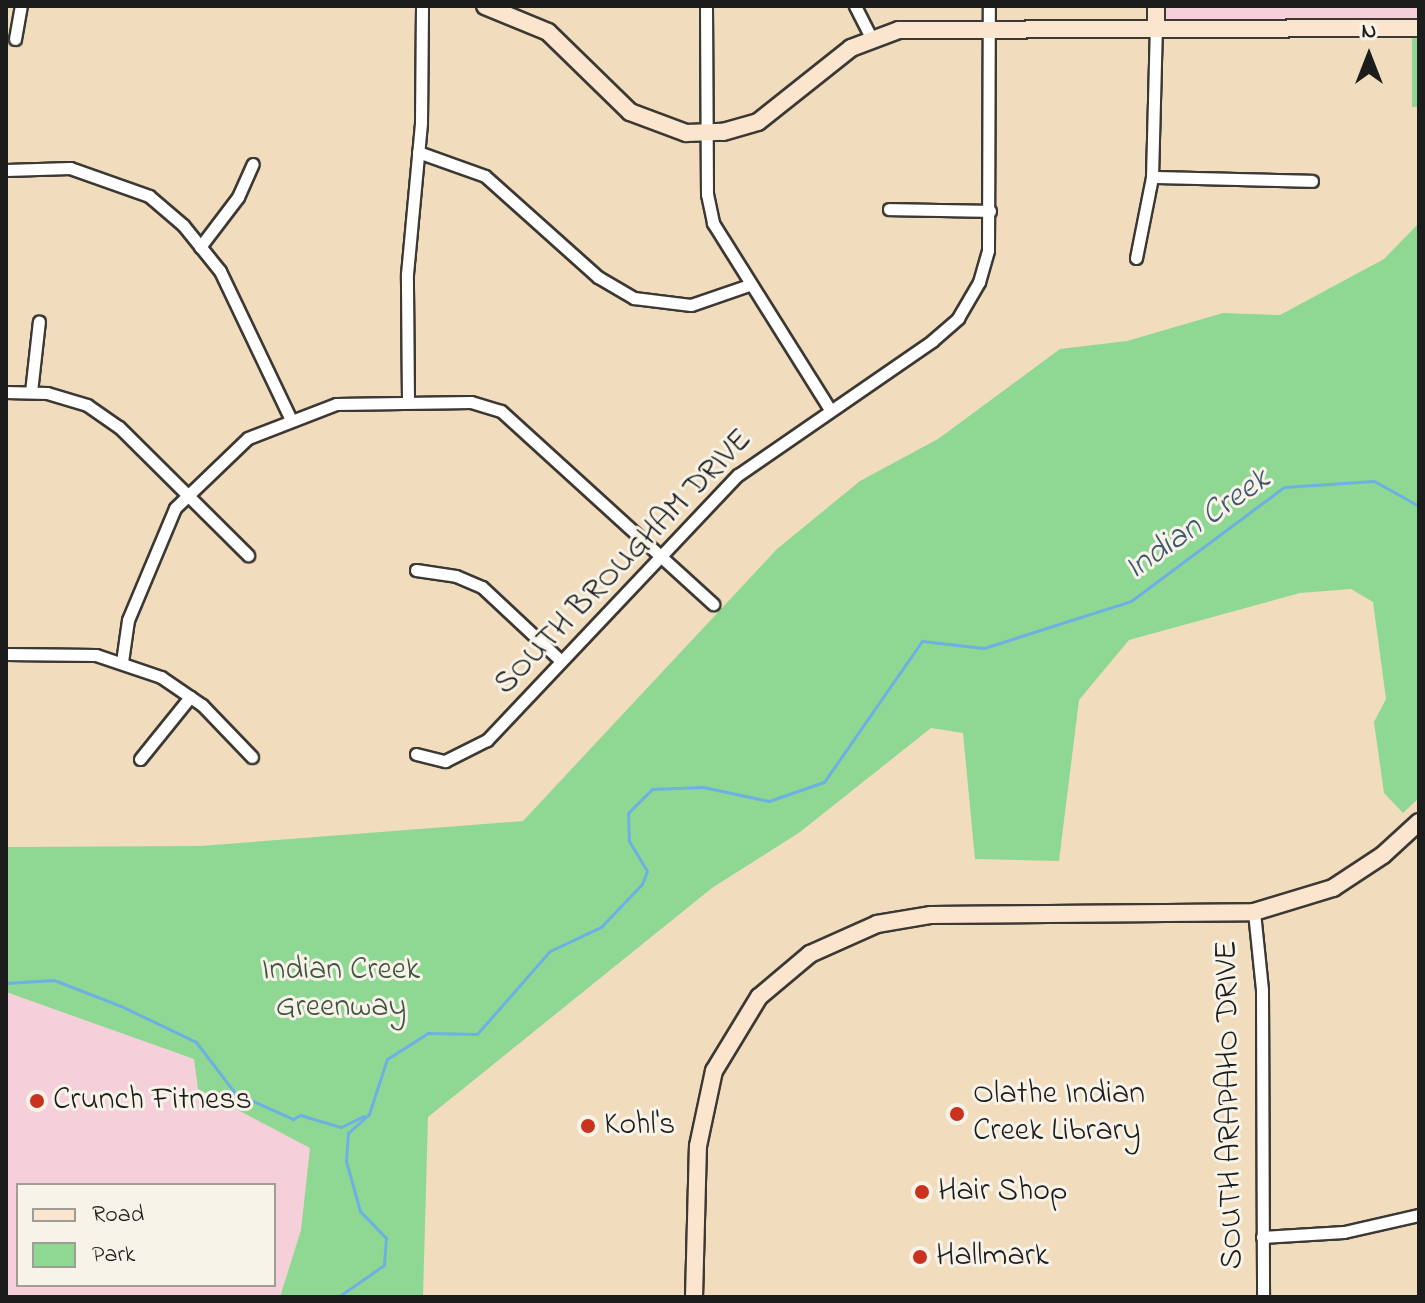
<!DOCTYPE html>
<html>
<head>
<meta charset="utf-8">
<style>
	body { margin:0 }
	#map { position:relative; width:1425px; height:1303px; overflow:hidden; background:#f1ddbd; font-family:"Indie Flower",sans-serif }
	div>[style] { position:absolute }
	.built>* { inset:0; background:#f5cfd9; transform-origin:0 0 }
	.green>* { inset:0; background:#8fd893; transform-origin:0 0 }
	.stream>* { height:3px; margin:-1.5px; padding:0 1.5px; transform-origin:1.5px; border-radius:1.5px; background:#6eb0e3 }
	.roads { filter:drop-shadow(2px 0 #3c3934) drop-shadow(-2px 0 #3c3934) drop-shadow(0 2px #3c3934) drop-shadow(0 -2px #3c3934) }
	.street>* { height:11px; margin:-5.5px; padding:0 5.5px; transform-origin:5.5px; border-radius:5.5px; background:#fff }
	.secondary>* { height:16px; margin:-8px; padding:0 8px; transform-origin:8px; border-radius:8px; background:#fce5cf }
	.dots>* { width:22px; height:22px; translate:-50% -50%; box-sizing:border-box; border:4px solid #f7f3e8; border-radius:50% }
	span { translate:-50% -50%; white-space:nowrap; text-align:center; line-height:1.15; -webkit-text-stroke:6px #f7f3e8; paint-order:stroke }
	.street-label { font-size:32px; color:#1c1c1c }
	.park-label { font-size:32px; color:#3e5440 }
	.poi-label { font-size:32px; color:#1c1c1c }
	.left { translate:0 -50%; text-align:left }
	.water-label { font-size:34px; color:#3d576c; font-style:italic }
	.frame { position:absolute; inset:0; border:8px solid #1c1c1c; pointer-events:none }
	.legend { position:absolute; left:16px; top:1183px; width:260px; height:104px; box-sizing:border-box; background:#f7f3e8; border:2px solid #9f9d96; margin:0; padding:10px 14px; list-style:none; font-size:24px; color:#1c1c1c }
	.legend li { display:flex; align-items:center; gap:16px; height:40px }
	.legend b { width:40px; border:2px solid #9f9d96 }
	.north { position:absolute; left:1329px; top:16px; width:80px; height:80px; -webkit-text-stroke:6px #f7f3e8; paint-order:stroke; rotate:0deg; font-size:22px; font-weight:700; line-height:32px; text-align:center; color:#1c1c1c }
	.north::after { content:''; display:block; margin:auto; width:28px; height:36px; background:#1c1c1c; clip-path:polygon(50% 0,100% 100%,50% 72%,0 100%) }
</style>
</head>
<body>
<div id="map">
	<div class="built">
		<i style="left:1162px;top:6px;width:257px;height:17px"></i>
		<i style="clip-path:polygon(evenodd,6px 992px,194px 1059px,198px 1089px,310px 1148px,301px 1230px,280px 1297px,6px 1297px,6px 992px,18px 1185px,274px 1185px,274px 1285px,18px 1285px,18px 1185px)"></i>
	</div>
	<div class="green">
		<i style="left:1412px;top:37px;width:7px;height:70px"></i>
		<i style="clip-path:polygon(1419px 223px,1419px 798px,1403px 813px,1384px 793px,1374px 722px,1386px 699px,1373px 602px,1351px 589px,1300px 593px,1129px 640px,1079px 700px,1059px 861px,975px 859px,963px 733px,931px 728px,800px 832px,712px 888px,428px 1117px,423px 1297px,280px 1297px,301px 1230px,310px 1148px,198px 1089px,194px 1059px,6px 992px,6px 847px,200px 846px,523px 821px,777px 549px,860px 481px,938px 439px,1060px 349px,1127px 341px,1223px 313px,1280px 315px,1384px 259px)"></i>
	</div>
	<div class="stream">
		<i style="left:6px;top:983px;width:48px;rotate:-3.6deg"></i>
		<i style="left:54px;top:980px;width:72px;rotate:21.2deg"></i>
		<i style="left:121px;top:1006px;width:83px;rotate:25.6deg"></i>
		<i style="left:196px;top:1042px;width:64px;rotate:52.6deg"></i>
		<i style="left:235px;top:1093px;width:64px;rotate:24.1deg"></i>
		<i style="left:293px;top:1119px;width:8px;rotate:-30deg"></i>
		<i style="left:300px;top:1115px;width:43px;rotate:16.3deg"></i>
		<i style="left:341px;top:1127px;width:25px;rotate:-26deg"></i>
		<i style="left:338px;top:1297px;width:56px;rotate:-34.8deg"></i>
		<i style="left:384px;top:1265px;width:27px;rotate:-86deg"></i>
		<i style="left:386px;top:1238px;width:37px;rotate:-134deg"></i>
		<i style="left:360px;top:1211px;width:52px;rotate:-105.6deg"></i>
		<i style="left:346px;top:1161px;width:28px;rotate:-86deg"></i>
		<i style="left:348px;top:1133px;width:28px;rotate:-42deg"></i>
		<i style="left:369px;top:1114px;width:58px;rotate:-71.9deg"></i>
		<i style="left:387px;top:1059px;width:49px;rotate:-32.4deg"></i>
		<i style="left:428px;top:1033px;width:49px;rotate:1.2deg"></i>
		<i style="left:477px;top:1034px;width:111px;rotate:-48.7deg"></i>
		<i style="left:550px;top:951px;width:56px;rotate:-25.2deg"></i>
		<i style="left:601px;top:927px;width:59px;rotate:-46.4deg"></i>
		<i style="left:642px;top:884px;width:14px;rotate:-69deg"></i>
		<i style="left:647px;top:871px;width:35px;rotate:-121deg"></i>
		<i style="left:629px;top:841px;width:28px;rotate:-92deg"></i>
		<i style="left:628px;top:813px;width:34px;rotate:-45deg"></i>
		<i style="left:652px;top:789px;width:51px;rotate:-2.2deg"></i>
		<i style="left:703px;top:787px;width:67px;rotate:12deg"></i>
		<i style="left:769px;top:801px;width:58px;rotate:-19.1deg"></i>
		<i style="left:824px;top:782px;width:172px;rotate:-55.2deg"></i>
		<i style="left:922px;top:641px;width:62px;rotate:6.4deg"></i>
		<i style="left:984px;top:648px;width:154px;rotate:-17.7deg"></i>
		<i style="left:1131px;top:601px;width:191px;rotate:-36.7deg"></i>
		<i style="left:1284px;top:487px;width:90px;rotate:-3.8deg"></i>
		<i style="left:1374px;top:481px;width:51px;rotate:29.1deg"></i>
	</div>
	<div class="roads">
		<div class="street">
			<i style="left:706px;top:6px;width:188px;rotate:89.7deg"></i>
			<i style="left:707px;top:194px;width:30px;rotate:78deg"></i>
			<i style="left:713px;top:223px;width:218px;rotate:57.9deg"></i>
			<i style="left:855px;top:6px;width:36px;rotate:63deg"></i>
			<i style="left:15px;top:39px;width:34px;rotate:-80deg"></i>
			<i style="left:418px;top:152px;width:71px;rotate:19.7deg"></i>
			<i style="left:485px;top:176px;width:152px;rotate:41.8deg"></i>
			<i style="left:598px;top:277px;width:42px;rotate:30.3deg"></i>
			<i style="left:634px;top:298px;width:57px;rotate:7deg"></i>
			<i style="left:691px;top:305px;width:61px;rotate:-19deg"></i>
			<i style="left:6px;top:170px;width:64px;rotate:-1.8deg"></i>
			<i style="left:70px;top:168px;width:84px;rotate:19.5deg"></i>
			<i style="left:149px;top:196px;width:45px;rotate:40.5deg"></i>
			<i style="left:183px;top:225px;width:59px;rotate:51.2deg"></i>
			<i style="left:220px;top:271px;width:163px;rotate:64.5deg"></i>
			<i style="left:1152px;top:177px;width:160px;rotate:1.4deg"></i>
			<i style="left:889px;top:209px;width:101px;rotate:1.1deg"></i>
			<i style="left:200px;top:247px;width:63px;rotate:-52.8deg"></i>
			<i style="left:238px;top:197px;width:36px;rotate:-66deg"></i>
			<i style="left:1136px;top:258px;width:83px;rotate:-78.8deg"></i>
			<i style="left:1152px;top:177px;width:148px;rotate:-88.5deg"></i>
			<i style="left:6px;top:392px;width:41px;rotate:1.4deg"></i>
			<i style="left:47px;top:393px;width:42px;rotate:16.7deg"></i>
			<i style="left:87px;top:405px;width:39px;rotate:35deg"></i>
			<i style="left:119px;top:427px;width:182px;rotate:44.8deg"></i>
			<i style="left:31px;top:392px;width:71px;rotate:-83.6deg"></i>
			<i style="left:408px;top:401px;width:127px;rotate:-90.5deg"></i>
			<i style="left:407px;top:274px;width:153px;rotate:-84.7deg"></i>
			<i style="left:421px;top:122px;width:116px;rotate:-89.5deg"></i>
			<i style="left:416px;top:570px;width:40px;rotate:8.5deg"></i>
			<i style="left:456px;top:576px;width:28px;rotate:23deg"></i>
			<i style="left:482px;top:587px;width:108px;rotate:43.1deg"></i>
			<i style="left:6px;top:654px;width:90px;rotate:0.6deg"></i>
			<i style="left:96px;top:655px;width:69px;rotate:18.7deg"></i>
			<i style="left:161px;top:677px;width:50px;rotate:34.3deg"></i>
			<i style="left:202px;top:705px;width:72px;rotate:46.1deg"></i>
			<i style="left:122px;top:662px;width:42px;rotate:-81.9deg"></i>
			<i style="left:128px;top:620px;width:121px;rotate:-67.2deg"></i>
			<i style="left:175px;top:508px;width:101px;rotate:-43.8deg"></i>
			<i style="left:248px;top:438px;width:94px;rotate:-21.1deg"></i>
			<i style="left:336px;top:404px;width:135px;rotate:-0.8deg"></i>
			<i style="left:471px;top:402px;width:31px;rotate:17deg"></i>
			<i style="left:501px;top:411px;width:287px;rotate:42.3deg"></i>
			<i style="left:416px;top:754px;width:30px;rotate:14deg"></i>
			<i style="left:445px;top:761px;width:47px;rotate:-26.6deg"></i>
			<i style="left:487px;top:740px;width:365px;rotate:-46.6deg"></i>
			<i style="left:738px;top:475px;width:236px;rotate:-34.6deg"></i>
			<i style="left:932px;top:341px;width:35px;rotate:-41deg"></i>
			<i style="left:958px;top:318px;width:42px;rotate:-59.7deg"></i>
			<i style="left:979px;top:282px;width:33px;rotate:-74deg"></i>
			<i style="left:988px;top:250px;width:244px;rotate:-89.8deg"></i>
			<i style="left:140px;top:759px;width:80px;rotate:-51.1deg"></i>
			<i style="left:1254px;top:912px;width:78px;rotate:84.1deg"></i>
			<i style="left:1262px;top:990px;width:307px;rotate:89.8deg"></i>
			<i style="left:1262px;top:1237px;width:82px;rotate:-3.5deg"></i>
			<i style="left:1344px;top:1232px;width:77px;rotate:-12.8deg"></i>
		</div>
		<div class="secondary">
			<i style="left:485px;top:6px;width:68px;rotate:22.4deg"></i>
			<i style="left:548px;top:32px;width:115px;rotate:44.3deg"></i>
			<i style="left:630px;top:112px;width:60px;rotate:20.6deg"></i>
			<i style="left:686px;top:133px;width:37px;rotate:-2deg"></i>
			<i style="left:723px;top:132px;width:36px;rotate:-16deg"></i>
			<i style="left:758px;top:122px;width:119px;rotate:-38.5deg"></i>
			<i style="left:851px;top:48px;width:51px;rotate:-20.6deg"></i>
			<i style="left:899px;top:30px;width:520px;rotate:-0.22deg"></i>
			<i style="left:1156px;top:6px;width:23px;rotate:90deg"></i>
			<i style="left:694px;top:1297px;width:151px;rotate:-88.5deg"></i>
			<i style="left:698px;top:1146px;width:77px;rotate:-78deg"></i>
			<i style="left:714px;top:1071px;width:87px;rotate:-58.7deg"></i>
			<i style="left:759px;top:997px;width:67px;rotate:-40.1deg"></i>
			<i style="left:810px;top:954px;width:73px;rotate:-24.1deg"></i>
			<i style="left:877px;top:924px;width:55px;rotate:-9.5deg"></i>
			<i style="left:931px;top:915px;width:323px;rotate:-0.5deg"></i>
			<i style="left:1254px;top:912px;width:83px;rotate:-16.9deg"></i>
			<i style="left:1333px;top:888px;width:60px;rotate:-33.4deg"></i>
			<i style="left:1383px;top:855px;width:49px;rotate:-42.5deg"></i>
		</div>
	</div>
	<div class="dots">
		<i style="left:37px;top:1101px;background:#c8321e"></i>
		<i style="left:957px;top:1114px;background:#c8321e"></i>
		<i style="left:588px;top:1126px;background:#c8321e"></i>
		<i style="left:922px;top:1192px;background:#c8321e"></i>
		<i style="left:920px;top:1257px;background:#c8321e"></i>
	</div>
	<div class="street-label">
		<span style="left:624px;top:563px;rotate:-46deg">SOUTH BROUGHAM DRIVE</span>
		<span style="left:1231px;top:1105px;rotate:-91deg">SOUTH ARAPAHO DRIVE</span>
	</div>
	<div class="park-label">
		<span style="left:341px;top:990px">Indian Creek<br>Greenway</span>
	</div>
	<div class="poi-label">
		<span class="left" style="left:973px;top:1114px">Olathe Indian<br>Creek Library</span>
		<span class="left" style="left:53px;top:1101px">Crunch Fitness</span>
		<span class="left" style="left:604px;top:1126px">Kohl's</span>
		<span class="left" style="left:938px;top:1192px">Hair Shop</span>
		<span class="left" style="left:936px;top:1257px">Hallmark</span>
	</div>
	<div class="water-label">
		<span style="left:1198px;top:525px;rotate:-35deg">Indian Creek</span>
	</div>
	<div class="frame"></div>
	<ul class="legend">
	<li><b style="height:10px;background:#fce5cf"></b>Road</li>
	<li><b style="height:22px;background:#8fd893"></b>Park</li>
	</ul>
	<div class="north">N</div>
</div>
</body>
</html>
